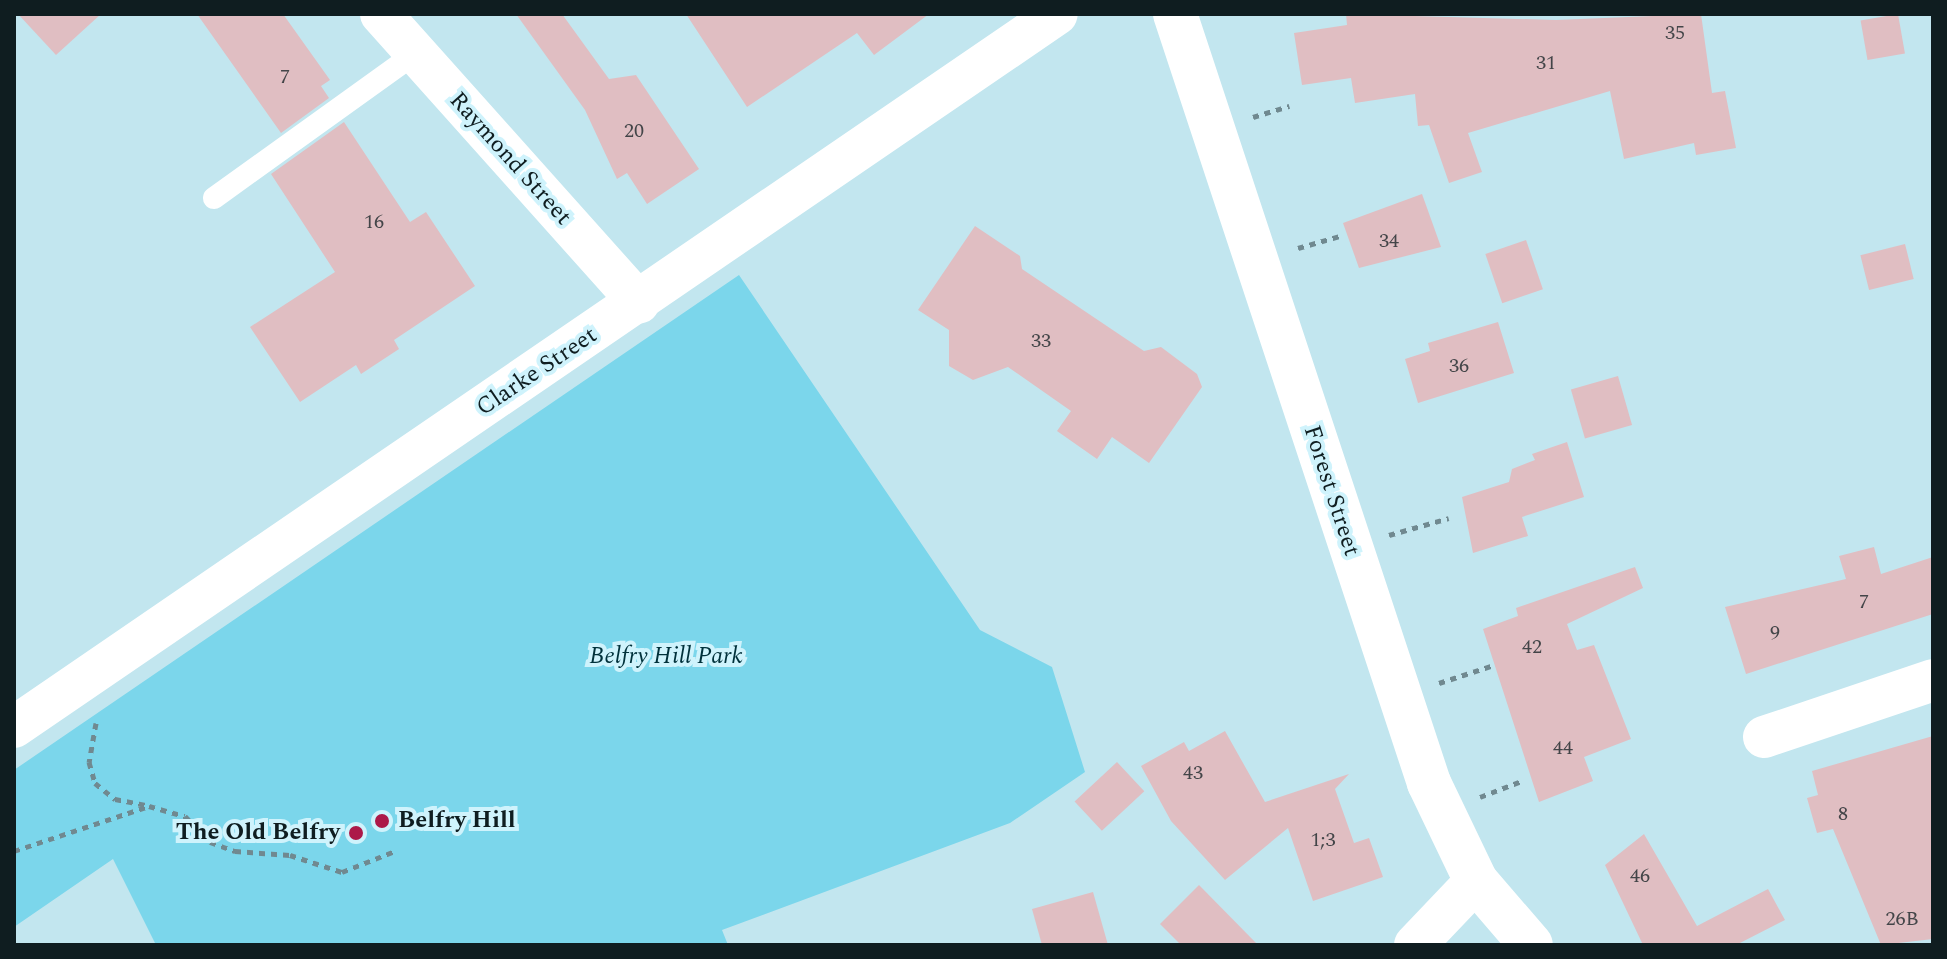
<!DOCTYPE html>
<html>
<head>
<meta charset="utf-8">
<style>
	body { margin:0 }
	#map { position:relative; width:1947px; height:959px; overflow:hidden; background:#c2e6ef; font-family:Spectral,serif }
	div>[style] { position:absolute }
	.green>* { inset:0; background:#7bd6eb }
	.building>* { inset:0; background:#e0bec2; transform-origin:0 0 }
	.path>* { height:5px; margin-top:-2.5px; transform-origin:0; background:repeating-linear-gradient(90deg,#708990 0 6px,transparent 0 12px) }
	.service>* { height:22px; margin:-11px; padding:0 11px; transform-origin:11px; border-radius:11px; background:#fff }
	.minor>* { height:42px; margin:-21px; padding:0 21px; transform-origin:21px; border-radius:21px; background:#fff }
	.tertiary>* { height:44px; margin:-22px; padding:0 22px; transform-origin:22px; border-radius:22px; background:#fff }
	.dots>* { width:22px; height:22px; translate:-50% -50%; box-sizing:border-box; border:4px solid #cff3fc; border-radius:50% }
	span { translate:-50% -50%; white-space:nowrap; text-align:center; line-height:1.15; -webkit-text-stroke:8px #cff3fc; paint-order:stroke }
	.number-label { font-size:20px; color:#434548 }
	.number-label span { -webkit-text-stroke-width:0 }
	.street-label { font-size:24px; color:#0f1d20 }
	.park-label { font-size:24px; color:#00313b; font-style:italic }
	.poi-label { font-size:24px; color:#0f1d20; font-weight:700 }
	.left { translate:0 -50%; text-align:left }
	.right { translate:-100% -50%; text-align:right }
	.frame { position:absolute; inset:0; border:16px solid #0f1d20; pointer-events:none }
</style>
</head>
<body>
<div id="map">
	<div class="green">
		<i style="clip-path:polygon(739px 275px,980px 630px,1052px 667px,1085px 772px,1010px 823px,722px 930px,728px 945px,156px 945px,113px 859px,14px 927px,14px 770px)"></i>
	</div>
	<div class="building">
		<i style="clip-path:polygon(18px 14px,101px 14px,56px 55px)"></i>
		<i style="clip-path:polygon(197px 14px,283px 14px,330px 80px,321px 86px,329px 98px,281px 133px)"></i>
		<i style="clip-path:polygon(516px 14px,562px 14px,609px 79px,636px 75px,699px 169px,647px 204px,627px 173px,617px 179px,585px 110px)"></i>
		<i style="clip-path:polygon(686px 14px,929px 14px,874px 55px,857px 33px,747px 107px)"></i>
		<i style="clip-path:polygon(1346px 14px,1556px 20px,1701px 14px,1712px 93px,1725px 91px,1736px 148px,1696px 155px,1694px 143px,1624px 159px,1610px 91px,1468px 133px,1482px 172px,1449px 183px,1429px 125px,1418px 126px,1415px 94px,1355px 103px,1351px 78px,1302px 85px,1294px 33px,1347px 25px)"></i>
		<i style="left:1898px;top:14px;width:40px;height:38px;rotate:80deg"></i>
		<i style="clip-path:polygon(344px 122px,410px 222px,426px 212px,475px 286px,394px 340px,399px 349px,361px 374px,356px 365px,300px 402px,250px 327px,335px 272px,271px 174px)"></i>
		<i style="clip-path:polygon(1422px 194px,1441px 247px,1359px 268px,1343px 223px)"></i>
		<i style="clip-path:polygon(975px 226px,1020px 256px,1022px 269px,1144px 351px,1161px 347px,1197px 374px,1202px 387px,1149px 463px,1112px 437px,1097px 459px,1057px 431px,1071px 411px,1008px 367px,973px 380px,949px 366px,949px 330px,918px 310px)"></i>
		<i style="left:1526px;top:240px;width:52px;height:43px;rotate:71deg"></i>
		<i style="left:1905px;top:244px;width:36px;height:46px;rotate:76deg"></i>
		<i style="clip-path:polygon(1498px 322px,1514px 373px,1418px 403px,1405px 359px,1430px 351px,1428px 343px)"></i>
		<i style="left:1618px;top:376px;width:51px;height:49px;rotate:74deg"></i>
		<i style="clip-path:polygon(1567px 442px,1584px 497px,1522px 517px,1528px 536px,1473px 553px,1462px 497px,1509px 482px,1512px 469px,1535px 460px,1532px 454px)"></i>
		<i style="clip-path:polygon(1874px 547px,1881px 574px,1933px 557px,1933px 614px,1746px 674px,1725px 607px,1846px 579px,1839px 556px)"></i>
		<i style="clip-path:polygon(1635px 567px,1643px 588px,1567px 624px,1577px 650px,1594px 645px,1631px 739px,1584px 757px,1593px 781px,1539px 802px,1483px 629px,1518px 616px,1516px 608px)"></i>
		<i style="clip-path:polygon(1225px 731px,1265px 802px,1349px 774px,1335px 789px,1354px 843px,1369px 838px,1383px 877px,1313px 901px,1288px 828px,1225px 880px,1171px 821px,1141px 766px,1184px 742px,1189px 751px)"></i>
		<i style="clip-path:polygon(1933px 736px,1933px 939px,1881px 945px,1833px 829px,1817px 833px,1807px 798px,1818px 795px,1812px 771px)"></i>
		<i style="left:1117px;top:762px;width:40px;height:58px;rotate:47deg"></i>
		<i style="clip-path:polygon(1644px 834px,1697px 926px,1768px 889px,1785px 920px,1736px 945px,1643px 945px,1605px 865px)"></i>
		<i style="clip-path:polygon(1199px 885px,1258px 945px,1181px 945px,1160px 924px)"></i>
		<i style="clip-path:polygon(1093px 892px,1108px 945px,1042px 945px,1032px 909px)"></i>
	</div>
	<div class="path">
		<i style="left:1253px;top:117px;width:38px;rotate:-17deg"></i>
		<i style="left:1298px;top:248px;width:44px;rotate:-15.9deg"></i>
		<i style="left:1389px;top:535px;width:62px;rotate:-15.8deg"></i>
		<i style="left:1439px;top:683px;width:55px;rotate:-18.1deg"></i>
		<i style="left:96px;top:723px;width:40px;rotate:100deg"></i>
		<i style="left:89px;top:762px;width:22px;rotate:74deg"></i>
		<i style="left:95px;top:783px;width:26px;rotate:39deg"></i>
		<i style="left:115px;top:799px;width:31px;rotate:11deg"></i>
		<i style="left:1480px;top:797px;width:47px;rotate:-21.1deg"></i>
		<i style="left:14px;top:851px;width:142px;rotate:-18.4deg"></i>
		<i style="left:149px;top:806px;width:37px;rotate:16deg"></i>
		<i style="left:185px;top:816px;width:36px;rotate:46deg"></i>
		<i style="left:210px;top:842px;width:27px;rotate:20deg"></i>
		<i style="left:235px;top:851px;width:55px;rotate:4.2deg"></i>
		<i style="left:290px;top:855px;width:55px;rotate:18.1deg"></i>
		<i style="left:342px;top:872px;width:57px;rotate:-21.6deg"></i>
	</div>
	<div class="service">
		<i style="left:214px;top:198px;width:249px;rotate:-35.7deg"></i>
	</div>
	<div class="minor">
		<i style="left:381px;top:14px;width:387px;rotate:48.2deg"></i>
		<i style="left:14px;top:727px;width:1263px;rotate:-34.36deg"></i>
		<i style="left:1764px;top:737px;width:178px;rotate:-18.6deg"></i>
		<i style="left:1415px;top:945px;width:88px;rotate:-46.4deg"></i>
	</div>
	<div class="tertiary">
		<i style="left:1175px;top:14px;width:810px;rotate:71.72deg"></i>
		<i style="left:1429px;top:783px;width:109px;rotate:64.4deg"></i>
		<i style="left:1476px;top:881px;width:84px;rotate:49.3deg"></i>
	</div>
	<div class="dots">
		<i style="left:382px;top:821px;background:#ac1949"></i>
		<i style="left:356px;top:833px;background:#ac1949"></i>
	</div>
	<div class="number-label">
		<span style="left:1675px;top:33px">35</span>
		<span style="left:1546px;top:63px">31</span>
		<span style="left:285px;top:77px">7</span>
		<span style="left:634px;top:131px">20</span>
		<span style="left:374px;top:222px">16</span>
		<span style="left:1389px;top:241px">34</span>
		<span style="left:1041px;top:341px">33</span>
		<span style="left:1459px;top:366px">36</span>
		<span style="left:1864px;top:602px">7</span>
		<span style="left:1775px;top:633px">9</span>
		<span style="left:1532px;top:647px">42</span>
		<span style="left:1563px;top:748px">44</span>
		<span style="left:1193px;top:773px">43</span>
		<span style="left:1843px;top:814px">8</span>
		<span style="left:1323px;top:840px">1;3</span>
		<span style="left:1640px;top:876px">46</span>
		<span style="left:1902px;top:919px">26B</span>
	</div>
	<div class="street-label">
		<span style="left:510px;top:159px;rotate:48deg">Raymond Street</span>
		<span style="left:537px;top:372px;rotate:-34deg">Clarke Street</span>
		<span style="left:1331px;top:491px;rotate:72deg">Forest Street</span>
	</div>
	<div class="park-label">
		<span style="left:666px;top:657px">Belfry Hill Park</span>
	</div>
	<div class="poi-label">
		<span class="left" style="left:398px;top:821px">Belfry Hill</span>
		<span class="right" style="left:340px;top:833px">The Old Belfry</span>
	</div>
	<div class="frame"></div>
</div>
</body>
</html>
